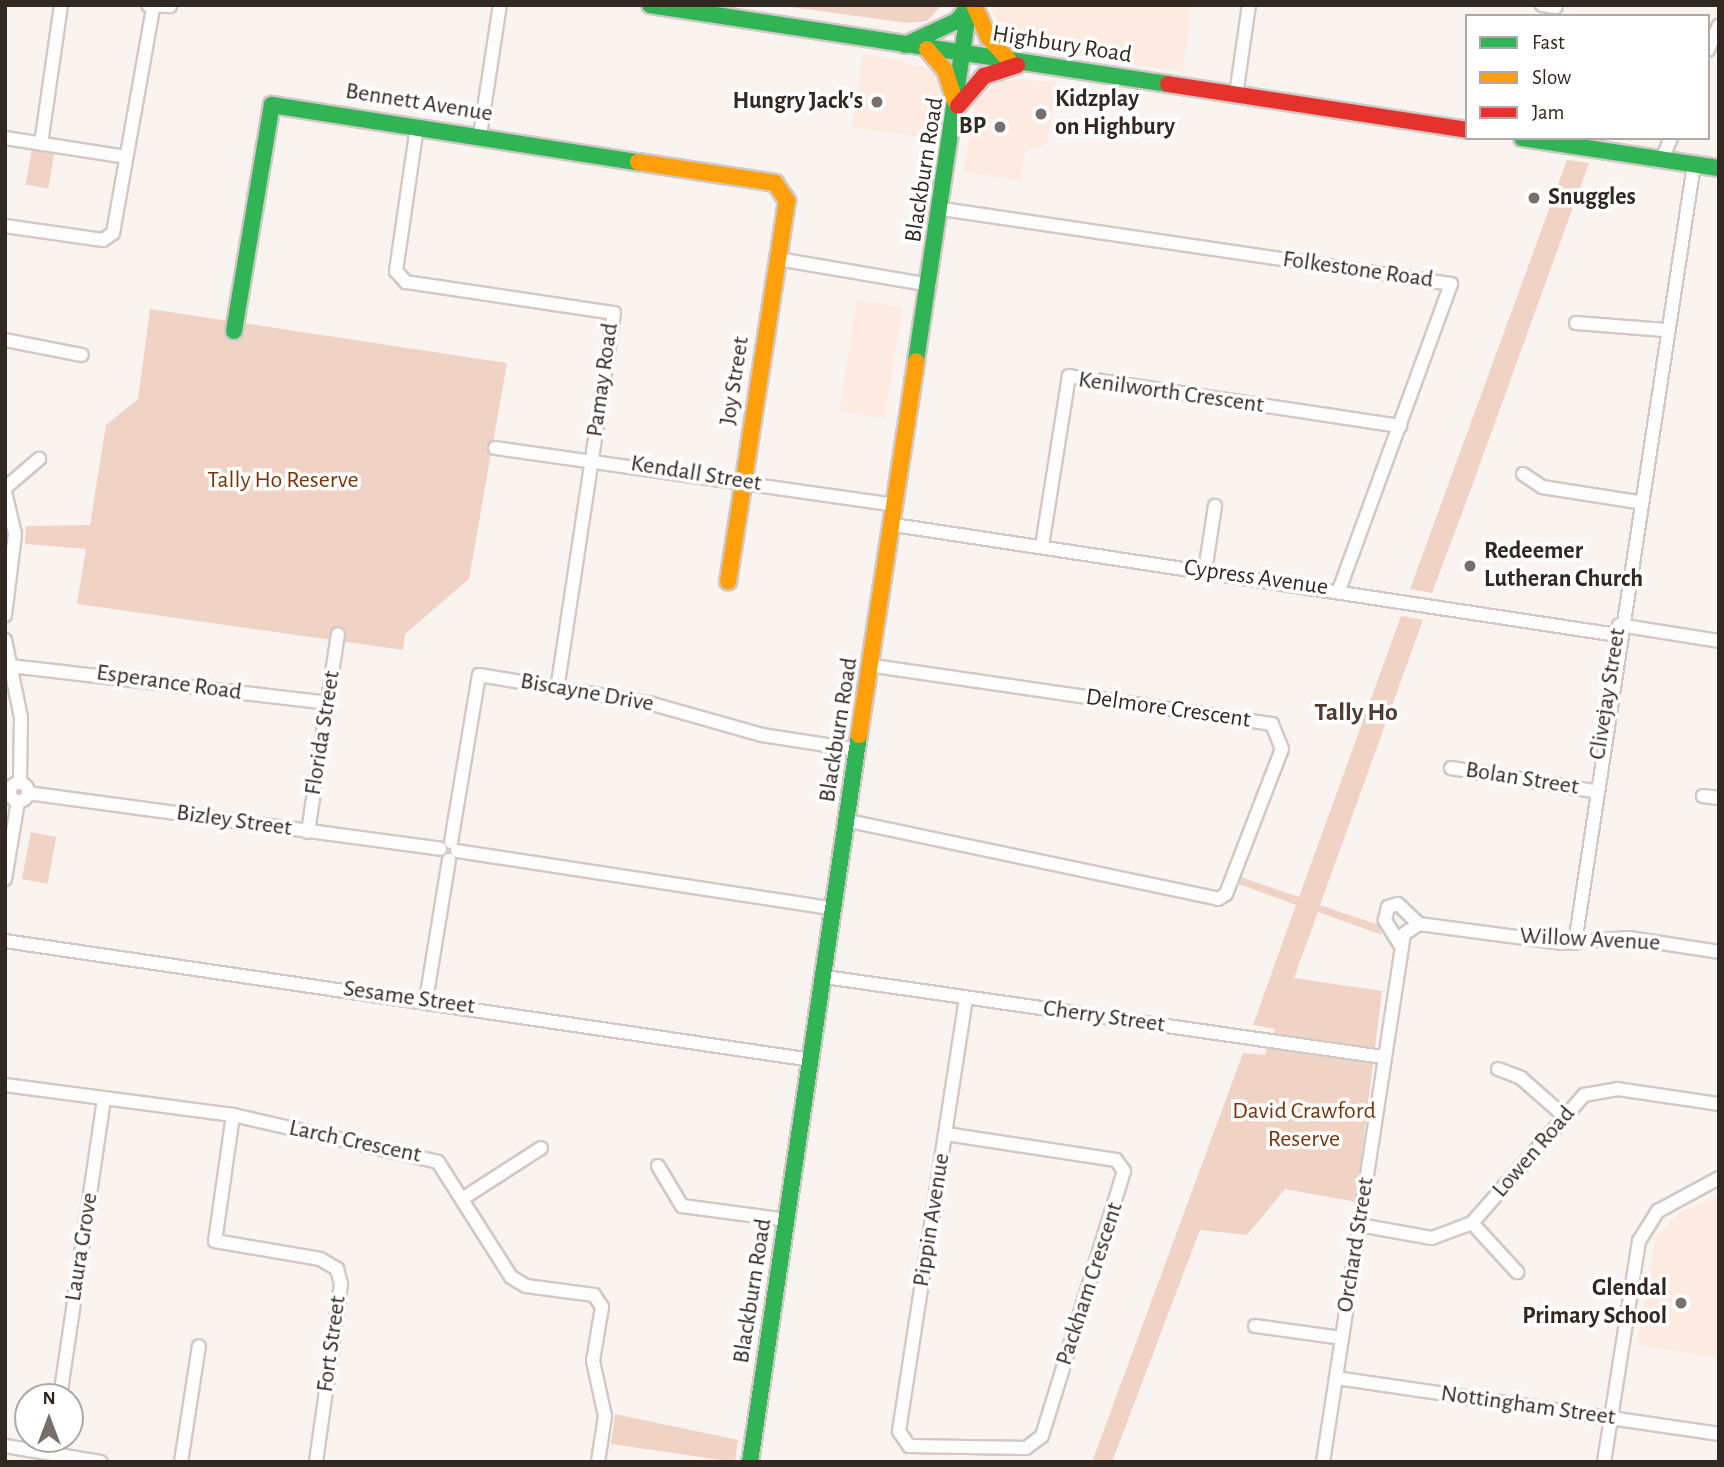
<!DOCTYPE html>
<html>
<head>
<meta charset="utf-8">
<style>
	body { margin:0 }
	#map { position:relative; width:1724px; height:1467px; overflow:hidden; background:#faf4f1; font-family:"Alegreya Sans",sans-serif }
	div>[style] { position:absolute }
	.built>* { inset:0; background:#fdeae0; transform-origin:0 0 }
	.green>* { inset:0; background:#f0d3c4; transform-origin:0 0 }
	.roads { filter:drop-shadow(2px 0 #d1c9c5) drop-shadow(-2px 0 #d1c9c5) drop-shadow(0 2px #d1c9c5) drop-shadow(0 -2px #d1c9c5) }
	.street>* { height:12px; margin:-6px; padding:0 6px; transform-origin:6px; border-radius:6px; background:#fefdfd }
	.street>.ring { margin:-6px; padding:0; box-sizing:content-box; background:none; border:12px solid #fefdfd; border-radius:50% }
	.fast>* { height:16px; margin:-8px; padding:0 8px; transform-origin:8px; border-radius:8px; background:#30b455 }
	.slow>* { height:16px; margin:-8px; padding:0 8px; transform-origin:8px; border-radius:8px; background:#ff9f0a }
	.jam>* { height:16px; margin:-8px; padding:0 8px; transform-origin:8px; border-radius:8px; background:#e5322d }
	.dots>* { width:19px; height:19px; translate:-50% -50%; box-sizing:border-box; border:4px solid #fff; border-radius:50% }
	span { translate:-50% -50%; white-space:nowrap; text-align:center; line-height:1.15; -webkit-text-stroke:7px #fff; paint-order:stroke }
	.street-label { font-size:24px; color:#322822 }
	.poi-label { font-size:24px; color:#322822; font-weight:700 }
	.left { translate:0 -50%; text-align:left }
	.right { translate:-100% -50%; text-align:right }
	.park-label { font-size:24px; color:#783507 }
	.neighbourhood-label { font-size:26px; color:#523b30; font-weight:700 }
	.frame { position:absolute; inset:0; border:7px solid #322822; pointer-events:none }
	.legend { position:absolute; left:1465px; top:14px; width:245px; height:126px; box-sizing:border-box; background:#fff; border:2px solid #ada9a7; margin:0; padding:9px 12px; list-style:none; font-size:21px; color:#322822 }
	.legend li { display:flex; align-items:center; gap:14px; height:35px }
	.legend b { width:35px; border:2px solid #ada9a7 }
	.north { position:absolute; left:14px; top:1383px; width:70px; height:70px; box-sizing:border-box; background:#fff; border:2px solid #ada9a7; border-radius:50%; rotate:0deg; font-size:19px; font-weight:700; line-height:28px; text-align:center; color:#322822 }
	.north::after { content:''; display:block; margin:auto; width:24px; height:32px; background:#786f6a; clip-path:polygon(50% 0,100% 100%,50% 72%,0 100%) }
</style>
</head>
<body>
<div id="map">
	<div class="built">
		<i style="clip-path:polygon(989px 5px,1192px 5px,1183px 72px,1010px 45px)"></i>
		<i style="clip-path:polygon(863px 53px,934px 69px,941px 83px,933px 139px,852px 127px)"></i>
		<i style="clip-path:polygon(1013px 79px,1057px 82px,1047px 146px,1025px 150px,1021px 181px,964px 172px,975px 103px,998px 81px)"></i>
		<i style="left:857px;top:300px;width:46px;height:113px;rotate:9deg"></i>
		<i style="clip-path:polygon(1719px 1195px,1719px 1358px,1637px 1345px,1656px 1237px,1678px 1214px)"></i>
	</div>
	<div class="green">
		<i style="clip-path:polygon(776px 5px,942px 5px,927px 21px,907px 23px)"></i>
		<i style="left:32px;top:148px;width:23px;height:37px;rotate:10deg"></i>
		<i style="clip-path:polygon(1567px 160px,1589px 163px,1468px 497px,1432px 593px,1410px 589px)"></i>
		<i style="clip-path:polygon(150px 309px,507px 363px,469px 579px,405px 634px,403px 650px,77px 604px,86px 549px,25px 544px,26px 526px,90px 525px,106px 425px,138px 399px)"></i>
		<i style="clip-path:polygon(1401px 616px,1423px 620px,1320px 905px,1379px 925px,1382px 935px,1318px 912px,1294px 978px,1382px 991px,1356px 1202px,1285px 1189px,1247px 1235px,1200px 1230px,1112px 1462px,1092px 1462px,1243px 1053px,1265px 1055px,1275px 1029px,1253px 1025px,1296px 905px,1236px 883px,1238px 876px,1299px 897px)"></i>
		<i style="left:31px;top:832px;width:26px;height:48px;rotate:11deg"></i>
		<i style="clip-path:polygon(615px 1414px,738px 1440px,735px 1462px,611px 1444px)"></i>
	</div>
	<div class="roads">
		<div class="street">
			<i style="left:148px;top:5px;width:22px;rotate:3deg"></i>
			<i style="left:1542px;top:5px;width:14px;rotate:8deg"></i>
			<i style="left:1708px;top:50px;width:27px;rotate:-66deg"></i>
			<i style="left:1236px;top:95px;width:91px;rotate:-81.8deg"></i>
			<i style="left:417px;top:127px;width:146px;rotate:98.3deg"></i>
			<i style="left:396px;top:271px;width:15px;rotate:48deg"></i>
			<i style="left:406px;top:282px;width:210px;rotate:8.5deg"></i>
			<i style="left:614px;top:313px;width:379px;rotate:98.6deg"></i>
			<i style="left:480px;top:135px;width:132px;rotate:-81.3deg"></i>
			<i style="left:5px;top:138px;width:122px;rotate:8.9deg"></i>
			<i style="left:41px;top:144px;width:140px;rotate:-81.8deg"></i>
			<i style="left:1662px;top:159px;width:23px;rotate:-67deg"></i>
			<i style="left:942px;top:209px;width:514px;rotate:8.38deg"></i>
			<i style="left:1451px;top:284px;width:326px;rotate:110.1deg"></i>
			<i style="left:5px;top:226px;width:99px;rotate:8.1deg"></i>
			<i style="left:103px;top:240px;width:12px;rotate:-35deg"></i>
			<i style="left:113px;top:233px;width:229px;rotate:-79.9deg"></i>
			<i style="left:778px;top:259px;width:154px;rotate:9.7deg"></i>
			<i style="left:1576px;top:323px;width:89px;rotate:4.5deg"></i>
			<i style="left:5px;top:340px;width:78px;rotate:11deg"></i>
			<i style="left:495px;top:448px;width:405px;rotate:8.1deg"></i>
			<i style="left:1523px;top:474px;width:23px;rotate:34deg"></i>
			<i style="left:1542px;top:487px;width:97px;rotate:8.9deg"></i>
			<i style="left:5px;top:488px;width:45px;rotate:-40.5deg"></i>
			<i style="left:5px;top:492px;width:43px;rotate:76.6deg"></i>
			<i style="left:15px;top:534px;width:82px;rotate:97deg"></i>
			<i style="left:894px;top:525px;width:731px;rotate:8.65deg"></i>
			<i style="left:1042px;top:546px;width:172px;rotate:-81deg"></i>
			<i style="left:1069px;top:376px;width:335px;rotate:8.6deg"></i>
			<i style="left:1205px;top:571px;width:66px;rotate:-81.3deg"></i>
			<i style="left:1619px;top:625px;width:101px;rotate:9.1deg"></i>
			<i style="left:5px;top:640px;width:79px;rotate:78.3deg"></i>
			<i style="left:21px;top:717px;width:65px;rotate:90.9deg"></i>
			<i style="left:10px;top:666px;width:320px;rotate:6.6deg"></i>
			<i style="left:1451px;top:768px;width:144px;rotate:9.2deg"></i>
			<i class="ring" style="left:10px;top:783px;width:6px;height:6px"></i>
			<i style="left:28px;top:793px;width:416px;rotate:7.7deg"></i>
			<i style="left:1703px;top:796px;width:16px;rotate:7deg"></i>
			<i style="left:849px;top:821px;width:377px;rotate:11.9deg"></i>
			<i style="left:1218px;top:899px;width:9px;rotate:-32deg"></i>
			<i style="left:1226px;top:894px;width:155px;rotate:-68.9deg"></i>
			<i style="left:1282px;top:749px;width:27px;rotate:-112deg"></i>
			<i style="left:1272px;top:724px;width:404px;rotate:-171.7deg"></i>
			<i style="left:308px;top:832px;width:200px;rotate:-81.4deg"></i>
			<i style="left:451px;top:842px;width:169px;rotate:-80.5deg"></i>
			<i style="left:479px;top:675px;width:172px;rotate:9.4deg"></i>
			<i style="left:649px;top:703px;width:117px;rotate:15.8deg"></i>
			<i style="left:762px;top:735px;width:98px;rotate:8.8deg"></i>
			<i style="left:457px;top:851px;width:382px;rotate:8.7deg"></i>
			<i style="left:5px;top:879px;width:79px;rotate:-80.5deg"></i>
			<i style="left:5px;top:941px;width:816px;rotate:8.39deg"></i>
			<i style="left:1575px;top:943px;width:788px;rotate:-81.31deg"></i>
			<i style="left:1401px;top:946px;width:31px;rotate:-122deg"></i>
			<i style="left:1385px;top:920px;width:13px;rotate:-77deg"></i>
			<i style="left:1388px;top:907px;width:10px;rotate:-17deg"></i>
			<i style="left:1398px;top:904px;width:29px;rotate:44deg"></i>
			<i style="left:825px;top:977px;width:564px;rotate:8.16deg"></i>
			<i style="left:426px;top:1000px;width:142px;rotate:-80.7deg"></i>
			<i style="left:1498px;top:1069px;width:25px;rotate:21deg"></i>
			<i style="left:1521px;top:1078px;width:56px;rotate:41.4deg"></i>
			<i style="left:5px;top:1085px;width:230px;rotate:7.5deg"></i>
			<i style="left:233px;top:1115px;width:210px;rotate:12.9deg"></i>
			<i style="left:438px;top:1162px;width:136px;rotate:57.6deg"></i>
			<i style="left:511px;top:1277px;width:17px;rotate:31deg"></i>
			<i style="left:526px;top:1286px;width:69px;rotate:7.5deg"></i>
			<i style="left:594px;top:1295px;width:14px;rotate:56deg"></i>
			<i style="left:602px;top:1307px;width:55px;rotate:99.5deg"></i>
			<i style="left:593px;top:1361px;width:56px;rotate:77.7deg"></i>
			<i style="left:605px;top:1416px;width:47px;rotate:98.7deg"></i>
			<i style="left:233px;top:1115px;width:127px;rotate:98.1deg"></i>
			<i style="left:215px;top:1241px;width:107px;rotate:9.7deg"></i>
			<i style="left:320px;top:1259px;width:20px;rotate:30deg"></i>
			<i style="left:337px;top:1269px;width:16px;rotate:75deg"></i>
			<i style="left:341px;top:1284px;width:180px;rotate:98deg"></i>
			<i style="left:946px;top:1134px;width:172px;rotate:8.7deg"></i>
			<i style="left:1116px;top:1160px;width:14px;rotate:54deg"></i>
			<i style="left:1124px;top:1171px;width:277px;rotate:107.2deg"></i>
			<i style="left:1042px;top:1436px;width:20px;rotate:143deg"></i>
			<i style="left:1026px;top:1448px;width:117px;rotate:-179deg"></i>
			<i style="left:909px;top:1446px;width:18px;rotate:-124deg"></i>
			<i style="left:899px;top:1431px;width:437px;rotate:-81.2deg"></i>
			<i style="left:658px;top:1166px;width:47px;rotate:59deg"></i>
			<i style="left:682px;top:1206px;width:106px;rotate:7.6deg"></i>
			<i style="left:462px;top:1199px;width:94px;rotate:-32.8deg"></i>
			<i style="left:1472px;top:1223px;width:67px;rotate:47.4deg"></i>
			<i style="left:1359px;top:1225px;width:74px;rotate:10.1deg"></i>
			<i style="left:1432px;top:1238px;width:43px;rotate:-20.6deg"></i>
			<i style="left:1472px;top:1223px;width:170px;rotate:-48.8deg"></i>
			<i style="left:1584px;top:1095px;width:34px;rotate:-10deg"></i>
			<i style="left:1617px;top:1089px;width:103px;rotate:8.4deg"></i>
			<i style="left:1255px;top:1326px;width:88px;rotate:7.9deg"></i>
			<i style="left:1336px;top:1378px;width:387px;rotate:8.3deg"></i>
			<i style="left:60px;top:1397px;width:302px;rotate:-81.6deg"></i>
			<i style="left:5px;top:1446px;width:97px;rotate:9.5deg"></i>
			<i style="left:181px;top:1462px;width:117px;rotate:-81.2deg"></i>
			<i style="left:1323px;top:1462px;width:534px;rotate:-81.28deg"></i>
			<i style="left:1404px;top:934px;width:18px;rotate:-34deg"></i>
			<i style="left:1419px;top:924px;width:143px;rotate:7.6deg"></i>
			<i style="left:1561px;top:943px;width:68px;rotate:-4.2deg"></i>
			<i style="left:1629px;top:938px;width:91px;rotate:8.8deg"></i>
			<i style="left:1604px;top:1462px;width:224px;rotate:-81deg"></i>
			<i style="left:1639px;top:1241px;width:36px;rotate:-58deg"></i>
			<i style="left:1658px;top:1211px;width:69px;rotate:-28.4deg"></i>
		</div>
		<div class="fast">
			<i style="left:650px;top:5px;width:524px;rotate:8.67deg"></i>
			<i style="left:905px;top:45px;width:57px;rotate:-24.8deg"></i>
			<i style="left:957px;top:21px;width:19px;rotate:-51deg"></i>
			<i style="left:1522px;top:138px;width:199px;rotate:8.7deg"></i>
			<i style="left:234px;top:331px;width:229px;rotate:-80.5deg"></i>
			<i style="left:272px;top:105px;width:370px;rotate:8.9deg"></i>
			<i style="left:916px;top:361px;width:360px;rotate:-81.5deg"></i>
			<i style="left:750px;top:1462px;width:735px;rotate:-81.47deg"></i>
		</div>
		<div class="slow">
			<i style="left:974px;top:5px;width:36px;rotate:66deg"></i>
			<i style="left:989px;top:38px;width:30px;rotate:48deg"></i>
			<i style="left:927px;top:49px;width:28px;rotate:49deg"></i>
			<i style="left:945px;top:70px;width:33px;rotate:72deg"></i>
			<i style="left:638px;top:162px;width:139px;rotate:8.7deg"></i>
			<i style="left:775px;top:183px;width:22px;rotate:56deg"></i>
			<i style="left:787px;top:201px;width:385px;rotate:98.8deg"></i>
			<i style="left:859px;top:735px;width:378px;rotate:-81.3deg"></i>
		</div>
		<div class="jam">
			<i style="left:1168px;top:84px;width:303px;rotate:8.7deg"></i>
			<i style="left:958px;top:106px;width:40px;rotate:-49deg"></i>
			<i style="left:984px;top:76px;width:35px;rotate:-18deg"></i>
		</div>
	</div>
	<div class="dots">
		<i style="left:877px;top:102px;background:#786f6a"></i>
		<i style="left:1041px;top:114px;background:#786f6a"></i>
		<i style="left:1000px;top:127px;background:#786f6a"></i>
		<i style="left:1534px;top:198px;background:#786f6a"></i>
		<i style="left:1470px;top:566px;background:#786f6a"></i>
		<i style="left:1681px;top:1303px;background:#786f6a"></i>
	</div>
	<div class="street-label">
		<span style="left:1062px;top:45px;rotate:9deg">Highbury Road</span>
		<span style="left:419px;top:103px;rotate:9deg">Bennett Avenue</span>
		<span style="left:925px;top:170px;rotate:-81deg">Blackburn Road</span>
		<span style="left:1358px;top:270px;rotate:8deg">Folkestone Road</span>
		<span style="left:603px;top:380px;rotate:-82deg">Pamay Road</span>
		<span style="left:735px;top:381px;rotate:-81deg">Joy Street</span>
		<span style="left:1171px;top:393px;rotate:8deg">Kenilworth Crescent</span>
		<span style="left:696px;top:474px;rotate:9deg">Kendall Street</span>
		<span style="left:1256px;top:578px;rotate:8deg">Cypress Avenue</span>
		<span style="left:169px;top:683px;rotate:8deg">Esperance Road</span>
		<span style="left:587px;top:693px;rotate:10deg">Biscayne Drive</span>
		<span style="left:1608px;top:694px;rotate:-81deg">Clivejay Street</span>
		<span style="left:1168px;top:709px;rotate:8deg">Delmore Crescent</span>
		<span style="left:839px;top:730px;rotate:-81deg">Blackburn Road</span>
		<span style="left:323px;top:733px;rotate:-81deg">Florida Street</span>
		<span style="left:1522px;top:779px;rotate:9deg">Bolan Street</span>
		<span style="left:234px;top:821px;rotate:8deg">Bizley Street</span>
		<span style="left:1590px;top:940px;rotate:3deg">Willow Avenue</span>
		<span style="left:409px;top:998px;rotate:8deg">Sesame Street</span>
		<span style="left:1104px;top:1017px;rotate:8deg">Cherry Street</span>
		<span style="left:355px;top:1142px;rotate:12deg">Larch Crescent</span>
		<span style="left:1534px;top:1152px;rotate:-49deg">Lowen Road</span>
		<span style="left:932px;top:1220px;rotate:-81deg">Pippin Avenue</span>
		<span style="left:1356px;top:1245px;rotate:-81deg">Orchard Street</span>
		<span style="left:82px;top:1247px;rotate:-81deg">Laura Grove</span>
		<span style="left:1090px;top:1284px;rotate:-72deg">Packham Crescent</span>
		<span style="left:753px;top:1291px;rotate:-81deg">Blackburn Road</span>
		<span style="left:332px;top:1344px;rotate:-82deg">Fort Street</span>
		<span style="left:1528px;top:1406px;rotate:8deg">Nottingham Street</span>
	</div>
	<div class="poi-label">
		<span class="left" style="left:1055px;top:114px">Kidzplay<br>on Highbury</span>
		<span class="right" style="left:863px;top:102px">Hungry Jack's</span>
		<span class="right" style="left:986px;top:127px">BP</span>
		<span class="left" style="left:1548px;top:198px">Snuggles</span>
		<span class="left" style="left:1484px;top:566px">Redeemer<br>Lutheran Church</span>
		<span class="right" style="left:1667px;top:1303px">Glendal<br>Primary School</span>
	</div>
	<div class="park-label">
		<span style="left:283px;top:481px">Tally Ho Reserve</span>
		<span style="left:1304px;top:1126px">David Crawford<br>Reserve</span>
	</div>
	<div class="neighbourhood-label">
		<span style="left:1356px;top:713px">Tally Ho</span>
	</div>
	<div class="frame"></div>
	<ul class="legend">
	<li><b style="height:9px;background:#30b455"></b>Fast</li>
	<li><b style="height:9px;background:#ff9f0a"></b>Slow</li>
	<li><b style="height:9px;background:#e5322d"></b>Jam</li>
	</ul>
	<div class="north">N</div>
</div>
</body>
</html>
